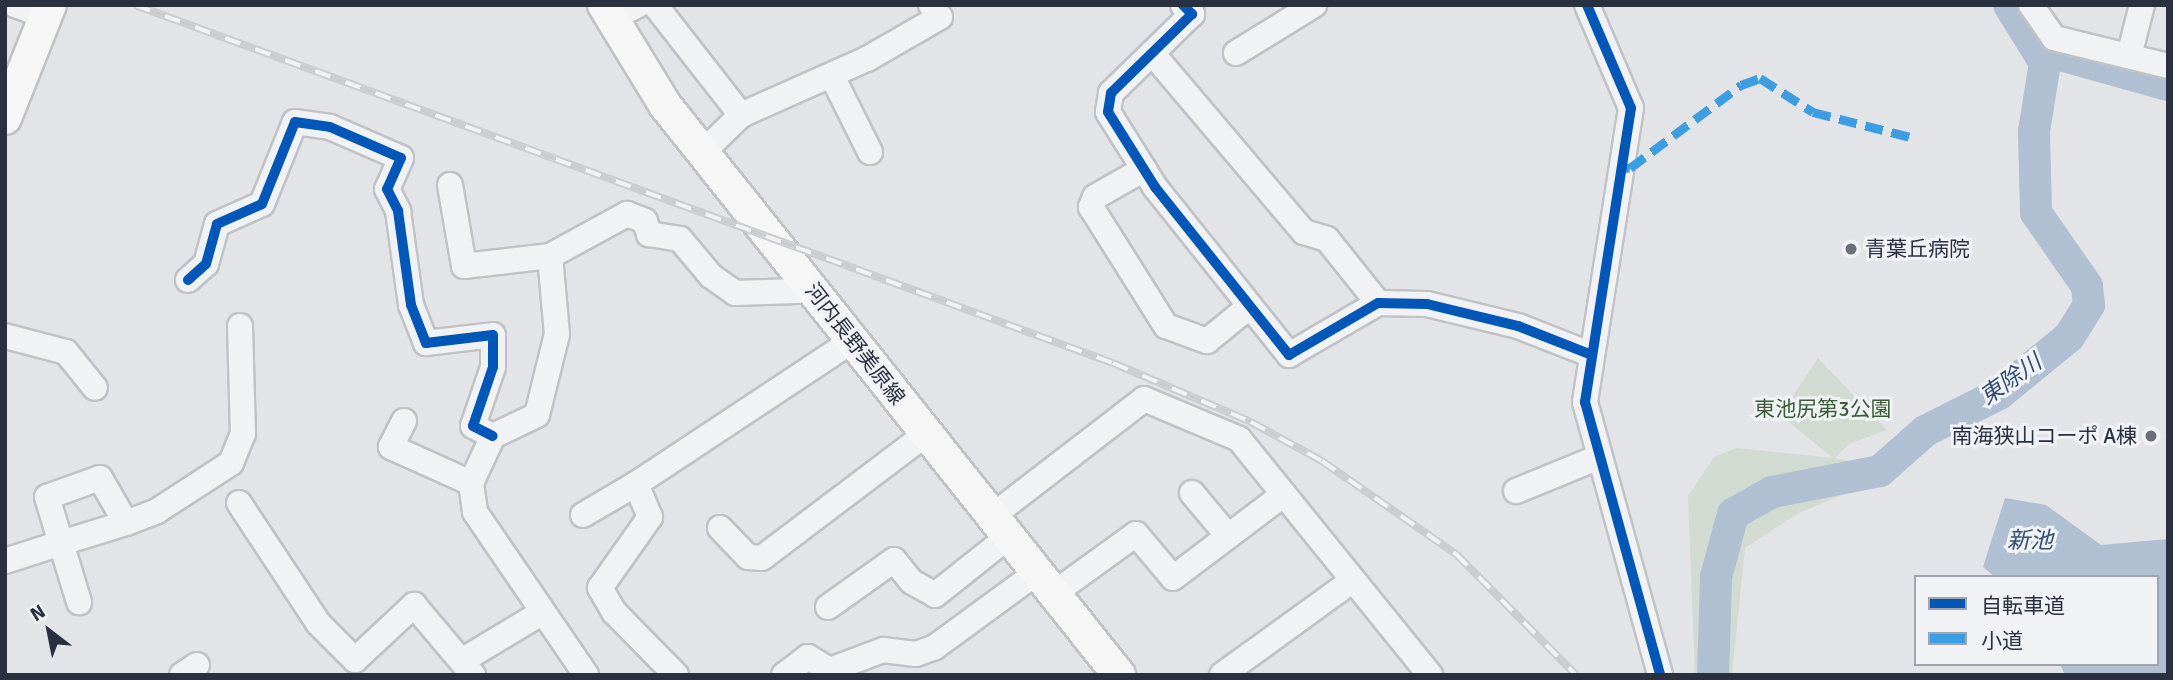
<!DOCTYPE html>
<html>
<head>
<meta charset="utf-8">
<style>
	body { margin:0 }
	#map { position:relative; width:2173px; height:680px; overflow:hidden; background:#e2e4e7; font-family:Signika,"Noto Sans JP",sans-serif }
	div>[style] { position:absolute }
	.green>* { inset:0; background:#d2dbd2 }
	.water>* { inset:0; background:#b0bfd2 }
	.river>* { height:32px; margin:-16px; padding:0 16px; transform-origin:16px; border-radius:16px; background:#b0bfd2 }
	.roads { filter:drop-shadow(2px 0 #c0c2c5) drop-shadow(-2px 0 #c0c2c5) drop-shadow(0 2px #c0c2c5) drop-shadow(0 -2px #c0c2c5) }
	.minor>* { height:24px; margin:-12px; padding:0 12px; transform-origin:12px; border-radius:12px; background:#f1f2f4 }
	.major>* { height:32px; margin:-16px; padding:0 16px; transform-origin:16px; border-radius:16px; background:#f6f6f6 }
	.rail>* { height:8px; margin-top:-4px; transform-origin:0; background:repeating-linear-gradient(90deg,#f0f2f6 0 16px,#cacccf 0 32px); box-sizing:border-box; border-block:2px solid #cacccf }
	.quiet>* { height:9px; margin-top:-4.5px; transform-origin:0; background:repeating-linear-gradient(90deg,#3d9de3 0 18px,transparent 0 27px) }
	.cycleway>* { height:10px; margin:-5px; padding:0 5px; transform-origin:5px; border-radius:5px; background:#0057b8 }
	.dots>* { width:19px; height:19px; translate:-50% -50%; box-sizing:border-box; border:4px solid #f0f2f6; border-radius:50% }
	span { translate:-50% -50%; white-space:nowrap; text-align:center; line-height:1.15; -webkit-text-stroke:6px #f0f2f6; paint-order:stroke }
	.poi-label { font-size:21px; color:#293040 }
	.left { translate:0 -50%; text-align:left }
	.right { translate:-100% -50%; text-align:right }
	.street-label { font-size:21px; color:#293040 }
	.park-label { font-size:21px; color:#3b5c36 }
	.water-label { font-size:23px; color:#334c74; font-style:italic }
	.frame { position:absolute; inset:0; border:7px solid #293040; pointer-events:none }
	.legend { position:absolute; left:1914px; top:575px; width:245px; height:91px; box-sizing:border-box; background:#f0f2f6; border:2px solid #a0a4ad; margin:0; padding:9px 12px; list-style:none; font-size:21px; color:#293040 }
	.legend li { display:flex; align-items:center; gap:14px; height:35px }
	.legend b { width:35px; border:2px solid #a0a4ad }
	.north { position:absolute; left:14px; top:596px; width:70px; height:70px; -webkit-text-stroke:5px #f0f2f6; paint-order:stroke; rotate:328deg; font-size:19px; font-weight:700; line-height:28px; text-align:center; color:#293040 }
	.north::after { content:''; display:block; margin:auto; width:24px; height:32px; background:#293040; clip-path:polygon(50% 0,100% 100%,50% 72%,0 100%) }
</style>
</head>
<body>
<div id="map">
	<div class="green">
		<i style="clip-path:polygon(1818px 358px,1887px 430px,1849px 444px,1835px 458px,1857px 462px,1857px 488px,1797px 514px,1745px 548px,1732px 675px,1695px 675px,1688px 496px,1714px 457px,1736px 448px,1833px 458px,1780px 415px)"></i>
	</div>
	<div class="water">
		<i style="clip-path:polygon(2005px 498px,2046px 505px,2101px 545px,2168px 539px,2168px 675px,2065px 675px,2060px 664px,2157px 664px,2157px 577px,1995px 577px,1983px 567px)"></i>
	</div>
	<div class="river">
		<i style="left:2039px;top:49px;width:134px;rotate:15.6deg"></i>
		<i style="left:1713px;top:675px;width:98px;rotate:-88.2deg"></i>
		<i style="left:1716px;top:577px;width:65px;rotate:-74.9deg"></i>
		<i style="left:1733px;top:514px;width:45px;rotate:-29.4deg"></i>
		<i style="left:1772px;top:492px;width:110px;rotate:-11deg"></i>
		<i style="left:1880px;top:471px;width:60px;rotate:-41.6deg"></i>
		<i style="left:1925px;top:431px;width:83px;rotate:-26.6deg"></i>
		<i style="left:1999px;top:394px;width:90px;rotate:-39.2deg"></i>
		<i style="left:2069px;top:337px;width:38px;rotate:-58deg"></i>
		<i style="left:2089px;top:305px;width:19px;rotate:-96deg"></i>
		<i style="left:2087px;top:286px;width:89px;rotate:-124.9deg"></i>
		<i style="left:2036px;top:213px;width:82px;rotate:-91.4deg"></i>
		<i style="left:2034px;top:131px;width:69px;rotate:-80.8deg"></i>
		<i style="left:2045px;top:63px;width:68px;rotate:-121.8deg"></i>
	</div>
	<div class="roads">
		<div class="minor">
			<i style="left:15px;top:5px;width:33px;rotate:20deg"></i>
			<i style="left:655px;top:5px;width:140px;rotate:52deg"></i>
			<i style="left:1183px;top:5px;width:13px;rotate:45deg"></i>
			<i style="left:1192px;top:14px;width:113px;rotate:135.7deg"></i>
			<i style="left:1111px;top:93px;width:19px;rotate:99deg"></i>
			<i style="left:1108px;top:112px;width:89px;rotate:57.9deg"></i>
			<i style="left:1155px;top:187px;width:215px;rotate:51.4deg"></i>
			<i style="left:1289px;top:355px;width:103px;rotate:-30.3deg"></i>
			<i style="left:1378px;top:303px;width:49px;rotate:1.2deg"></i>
			<i style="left:1427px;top:304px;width:94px;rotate:13.6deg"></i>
			<i style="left:1518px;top:326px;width:79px;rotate:21.4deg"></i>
			<i style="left:1587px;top:5px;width:112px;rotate:66.9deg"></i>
			<i style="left:1631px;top:108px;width:298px;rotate:98.9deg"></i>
			<i style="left:1585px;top:402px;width:283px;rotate:74.6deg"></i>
			<i style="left:2031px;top:5px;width:40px;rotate:55.1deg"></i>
			<i style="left:2054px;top:38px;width:117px;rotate:13.8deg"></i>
			<i style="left:610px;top:20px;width:32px;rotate:-28deg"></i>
			<i style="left:2130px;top:52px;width:49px;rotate:-75.7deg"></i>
			<i style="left:1152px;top:53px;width:235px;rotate:49.7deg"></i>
			<i style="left:1304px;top:232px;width:24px;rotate:17deg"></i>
			<i style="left:1327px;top:239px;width:82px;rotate:51.4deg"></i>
			<i style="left:1236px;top:53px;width:92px;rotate:-31.6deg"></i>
			<i style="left:832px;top:76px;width:85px;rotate:63.4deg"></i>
			<i style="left:703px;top:152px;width:53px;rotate:-44.2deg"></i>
			<i style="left:741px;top:115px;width:138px;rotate:-24deg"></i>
			<i style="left:867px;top:59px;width:84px;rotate:-29.9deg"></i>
			<i style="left:940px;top:17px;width:15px;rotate:-127deg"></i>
			<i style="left:1144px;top:169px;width:56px;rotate:150.3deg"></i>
			<i style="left:1095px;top:197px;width:11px;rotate:112deg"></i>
			<i style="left:1091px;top:207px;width:141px;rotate:57.8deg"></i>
			<i style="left:1166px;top:326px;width:44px;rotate:20.1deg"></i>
			<i style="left:1207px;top:341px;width:55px;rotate:-39.1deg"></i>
			<i style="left:450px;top:185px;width:82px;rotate:80.2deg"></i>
			<i style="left:464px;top:266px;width:87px;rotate:-6.6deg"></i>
			<i style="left:550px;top:256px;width:78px;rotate:84.9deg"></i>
			<i style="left:557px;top:334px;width:83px;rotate:103.9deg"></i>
			<i style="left:537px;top:415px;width:49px;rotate:154.5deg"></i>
			<i style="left:493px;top:436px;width:52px;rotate:115.1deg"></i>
			<i style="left:471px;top:483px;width:29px;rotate:82deg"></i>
			<i style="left:475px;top:512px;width:197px;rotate:55.7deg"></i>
			<i style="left:550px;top:256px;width:88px;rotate:-28.6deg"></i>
			<i style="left:627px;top:214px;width:19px;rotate:21deg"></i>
			<i style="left:645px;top:221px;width:14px;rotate:73deg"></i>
			<i style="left:649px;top:234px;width:31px;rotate:9deg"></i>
			<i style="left:680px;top:239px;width:48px;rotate:50deg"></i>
			<i style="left:711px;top:276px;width:29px;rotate:35deg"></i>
			<i style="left:735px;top:293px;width:62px;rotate:-1.8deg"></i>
			<i style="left:797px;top:291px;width:12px;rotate:-35deg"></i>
			<i style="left:188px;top:280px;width:24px;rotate:-42deg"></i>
			<i style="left:206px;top:264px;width:41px;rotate:-74.6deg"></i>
			<i style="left:217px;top:224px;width:49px;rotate:-24deg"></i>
			<i style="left:262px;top:204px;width:88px;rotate:-68.1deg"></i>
			<i style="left:295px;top:122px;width:35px;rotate:8deg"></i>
			<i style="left:330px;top:127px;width:77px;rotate:23.6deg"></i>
			<i style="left:401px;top:158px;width:34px;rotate:114deg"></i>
			<i style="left:387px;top:189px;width:25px;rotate:63deg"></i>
			<i style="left:398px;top:211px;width:95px;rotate:82.1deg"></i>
			<i style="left:411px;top:305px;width:41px;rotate:68.5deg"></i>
			<i style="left:426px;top:343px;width:67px;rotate:-6.8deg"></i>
			<i style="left:493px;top:335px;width:32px;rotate:90deg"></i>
			<i style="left:493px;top:367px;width:62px;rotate:108.7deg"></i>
			<i style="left:473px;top:426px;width:22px;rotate:27deg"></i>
			<i style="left:5px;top:336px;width:63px;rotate:14.7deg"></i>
			<i style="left:66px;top:352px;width:46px;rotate:51.1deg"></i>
			<i style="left:404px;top:421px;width:29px;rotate:117deg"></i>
			<i style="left:391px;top:447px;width:88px;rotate:24.2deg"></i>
			<i style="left:1516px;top:491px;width:90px;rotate:-22.3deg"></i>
			<i style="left:1192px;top:493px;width:56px;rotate:50.1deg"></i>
			<i style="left:239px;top:503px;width:144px;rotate:56.6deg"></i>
			<i style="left:318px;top:623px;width:52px;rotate:45deg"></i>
			<i style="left:355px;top:660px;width:81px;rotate:-43deg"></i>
			<i style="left:414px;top:605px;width:92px;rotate:49.9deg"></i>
			<i style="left:583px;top:515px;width:61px;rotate:-30.3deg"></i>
			<i style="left:991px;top:517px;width:193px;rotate:-37.6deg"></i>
			<i style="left:1144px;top:399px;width:103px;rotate:22.8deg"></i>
			<i style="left:1239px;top:439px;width:304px;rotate:51deg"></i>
			<i style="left:126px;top:523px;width:33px;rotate:-21deg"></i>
			<i style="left:157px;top:511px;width:88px;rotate:-33deg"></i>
			<i style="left:231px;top:463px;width:31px;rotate:-68deg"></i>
			<i style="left:243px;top:434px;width:108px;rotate:-91.6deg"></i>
			<i style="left:720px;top:528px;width:40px;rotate:46deg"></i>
			<i style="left:748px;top:557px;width:14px;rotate:4deg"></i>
			<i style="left:762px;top:558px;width:206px;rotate:-37.1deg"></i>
			<i style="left:5px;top:561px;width:59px;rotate:-17.8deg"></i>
			<i style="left:61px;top:543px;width:68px;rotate:-17.1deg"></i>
			<i style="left:126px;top:523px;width:52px;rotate:-120deg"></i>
			<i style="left:100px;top:478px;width:56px;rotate:160.3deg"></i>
			<i style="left:47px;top:497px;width:48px;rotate:73.1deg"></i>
			<i style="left:61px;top:543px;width:62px;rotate:73deg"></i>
			<i style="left:1053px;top:594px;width:102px;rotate:-35.9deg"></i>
			<i style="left:1136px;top:534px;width:57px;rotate:49.9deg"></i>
			<i style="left:1173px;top:578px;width:139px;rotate:-37.1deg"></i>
			<i style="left:828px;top:607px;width:81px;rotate:-35.5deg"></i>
			<i style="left:894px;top:560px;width:28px;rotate:51deg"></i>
			<i style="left:912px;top:582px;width:26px;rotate:29deg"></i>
			<i style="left:935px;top:595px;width:93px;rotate:-38.5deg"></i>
			<i style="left:463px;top:660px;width:93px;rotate:-31deg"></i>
			<i style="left:182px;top:675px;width:18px;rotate:-34deg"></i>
			<i style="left:676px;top:675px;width:88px;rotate:-134.5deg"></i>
			<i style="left:614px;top:612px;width:28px;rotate:-120deg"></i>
			<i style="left:600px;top:588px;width:87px;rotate:-54.8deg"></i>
			<i style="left:650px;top:517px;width:36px;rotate:-113deg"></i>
			<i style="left:636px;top:484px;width:259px;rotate:-33.5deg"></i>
			<i style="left:784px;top:675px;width:30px;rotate:-37deg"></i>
			<i style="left:808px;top:657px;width:26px;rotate:31deg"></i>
			<i style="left:830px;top:670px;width:57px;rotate:-20.7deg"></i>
			<i style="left:883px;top:650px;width:33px;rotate:7deg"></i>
			<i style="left:916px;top:654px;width:20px;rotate:-20deg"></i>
			<i style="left:935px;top:647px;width:125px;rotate:-36.2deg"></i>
			<i style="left:1222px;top:675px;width:160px;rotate:-35.9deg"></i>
		</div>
		<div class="major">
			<i style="left:604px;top:5px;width:117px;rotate:58.6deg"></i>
			<i style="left:665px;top:105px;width:729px;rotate:51.46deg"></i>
			<i style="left:5px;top:118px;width:122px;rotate:-68.3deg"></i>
		</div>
	</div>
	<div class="rail">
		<i style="left:135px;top:5px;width:1041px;rotate:20.11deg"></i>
		<i style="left:1113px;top:363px;width:150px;rotate:23.1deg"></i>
		<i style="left:1251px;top:422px;width:81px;rotate:28.8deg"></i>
		<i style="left:1322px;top:461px;width:163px;rotate:34.8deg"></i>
		<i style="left:1456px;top:554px;width:170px;rotate:45.2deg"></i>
	</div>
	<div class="quiet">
		<i style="left:1622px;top:167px;width:8px;rotate:7deg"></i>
		<i style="left:1630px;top:168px;width:139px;rotate:-36.8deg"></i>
		<i style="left:1741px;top:85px;width:20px;rotate:-20deg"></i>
		<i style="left:1760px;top:78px;width:63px;rotate:32.7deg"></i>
		<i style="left:1813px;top:112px;width:104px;rotate:14.4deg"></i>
	</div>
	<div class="cycleway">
		<i style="left:1183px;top:5px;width:13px;rotate:45deg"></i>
		<i style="left:1192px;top:14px;width:113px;rotate:135.7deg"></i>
		<i style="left:1111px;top:93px;width:19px;rotate:99deg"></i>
		<i style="left:1108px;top:112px;width:89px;rotate:57.9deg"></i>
		<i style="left:1155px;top:187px;width:215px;rotate:51.4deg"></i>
		<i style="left:1289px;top:355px;width:103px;rotate:-30.3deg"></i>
		<i style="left:1378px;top:303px;width:49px;rotate:1.2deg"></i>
		<i style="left:1427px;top:304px;width:94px;rotate:13.6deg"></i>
		<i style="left:1518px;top:326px;width:79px;rotate:21.4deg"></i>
		<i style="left:1587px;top:5px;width:112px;rotate:66.9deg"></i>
		<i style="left:1631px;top:108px;width:298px;rotate:98.9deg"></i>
		<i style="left:1585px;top:402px;width:283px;rotate:74.6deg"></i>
		<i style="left:188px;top:280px;width:24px;rotate:-42deg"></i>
		<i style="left:206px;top:264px;width:41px;rotate:-74.6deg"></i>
		<i style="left:217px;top:224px;width:49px;rotate:-24deg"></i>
		<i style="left:262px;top:204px;width:88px;rotate:-68.1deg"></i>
		<i style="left:295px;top:122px;width:35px;rotate:8deg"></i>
		<i style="left:330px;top:127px;width:77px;rotate:23.6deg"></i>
		<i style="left:401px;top:158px;width:34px;rotate:114deg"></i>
		<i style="left:387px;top:189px;width:25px;rotate:63deg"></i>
		<i style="left:398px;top:211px;width:95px;rotate:82.1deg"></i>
		<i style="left:411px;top:305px;width:41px;rotate:68.5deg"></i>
		<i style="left:426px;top:343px;width:67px;rotate:-6.8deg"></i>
		<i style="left:493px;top:335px;width:32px;rotate:90deg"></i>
		<i style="left:493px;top:367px;width:62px;rotate:108.7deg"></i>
		<i style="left:473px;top:426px;width:22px;rotate:27deg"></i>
	</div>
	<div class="dots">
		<i style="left:1851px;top:249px;background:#6a6f7a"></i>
		<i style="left:2151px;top:436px;background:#6a6f7a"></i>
	</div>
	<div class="poi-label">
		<span class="left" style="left:1865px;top:249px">青葉丘病院</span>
		<span class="right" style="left:2137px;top:436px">南海狭山コーポ A棟</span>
	</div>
	<div class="street-label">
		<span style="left:855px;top:344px;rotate:52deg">河内長野美原線</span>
	</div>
	<div class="park-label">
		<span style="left:1823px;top:409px">東池尻第3公園</span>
	</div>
	<div class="water-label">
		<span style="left:2011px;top:380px;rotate:-35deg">東除川</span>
		<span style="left:2030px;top:541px">新池</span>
	</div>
	<div class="frame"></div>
	<ul class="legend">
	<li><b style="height:9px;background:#0057b8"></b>自転車道</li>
	<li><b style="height:9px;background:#3d9de3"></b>小道</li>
	</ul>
	<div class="north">N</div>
</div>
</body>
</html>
